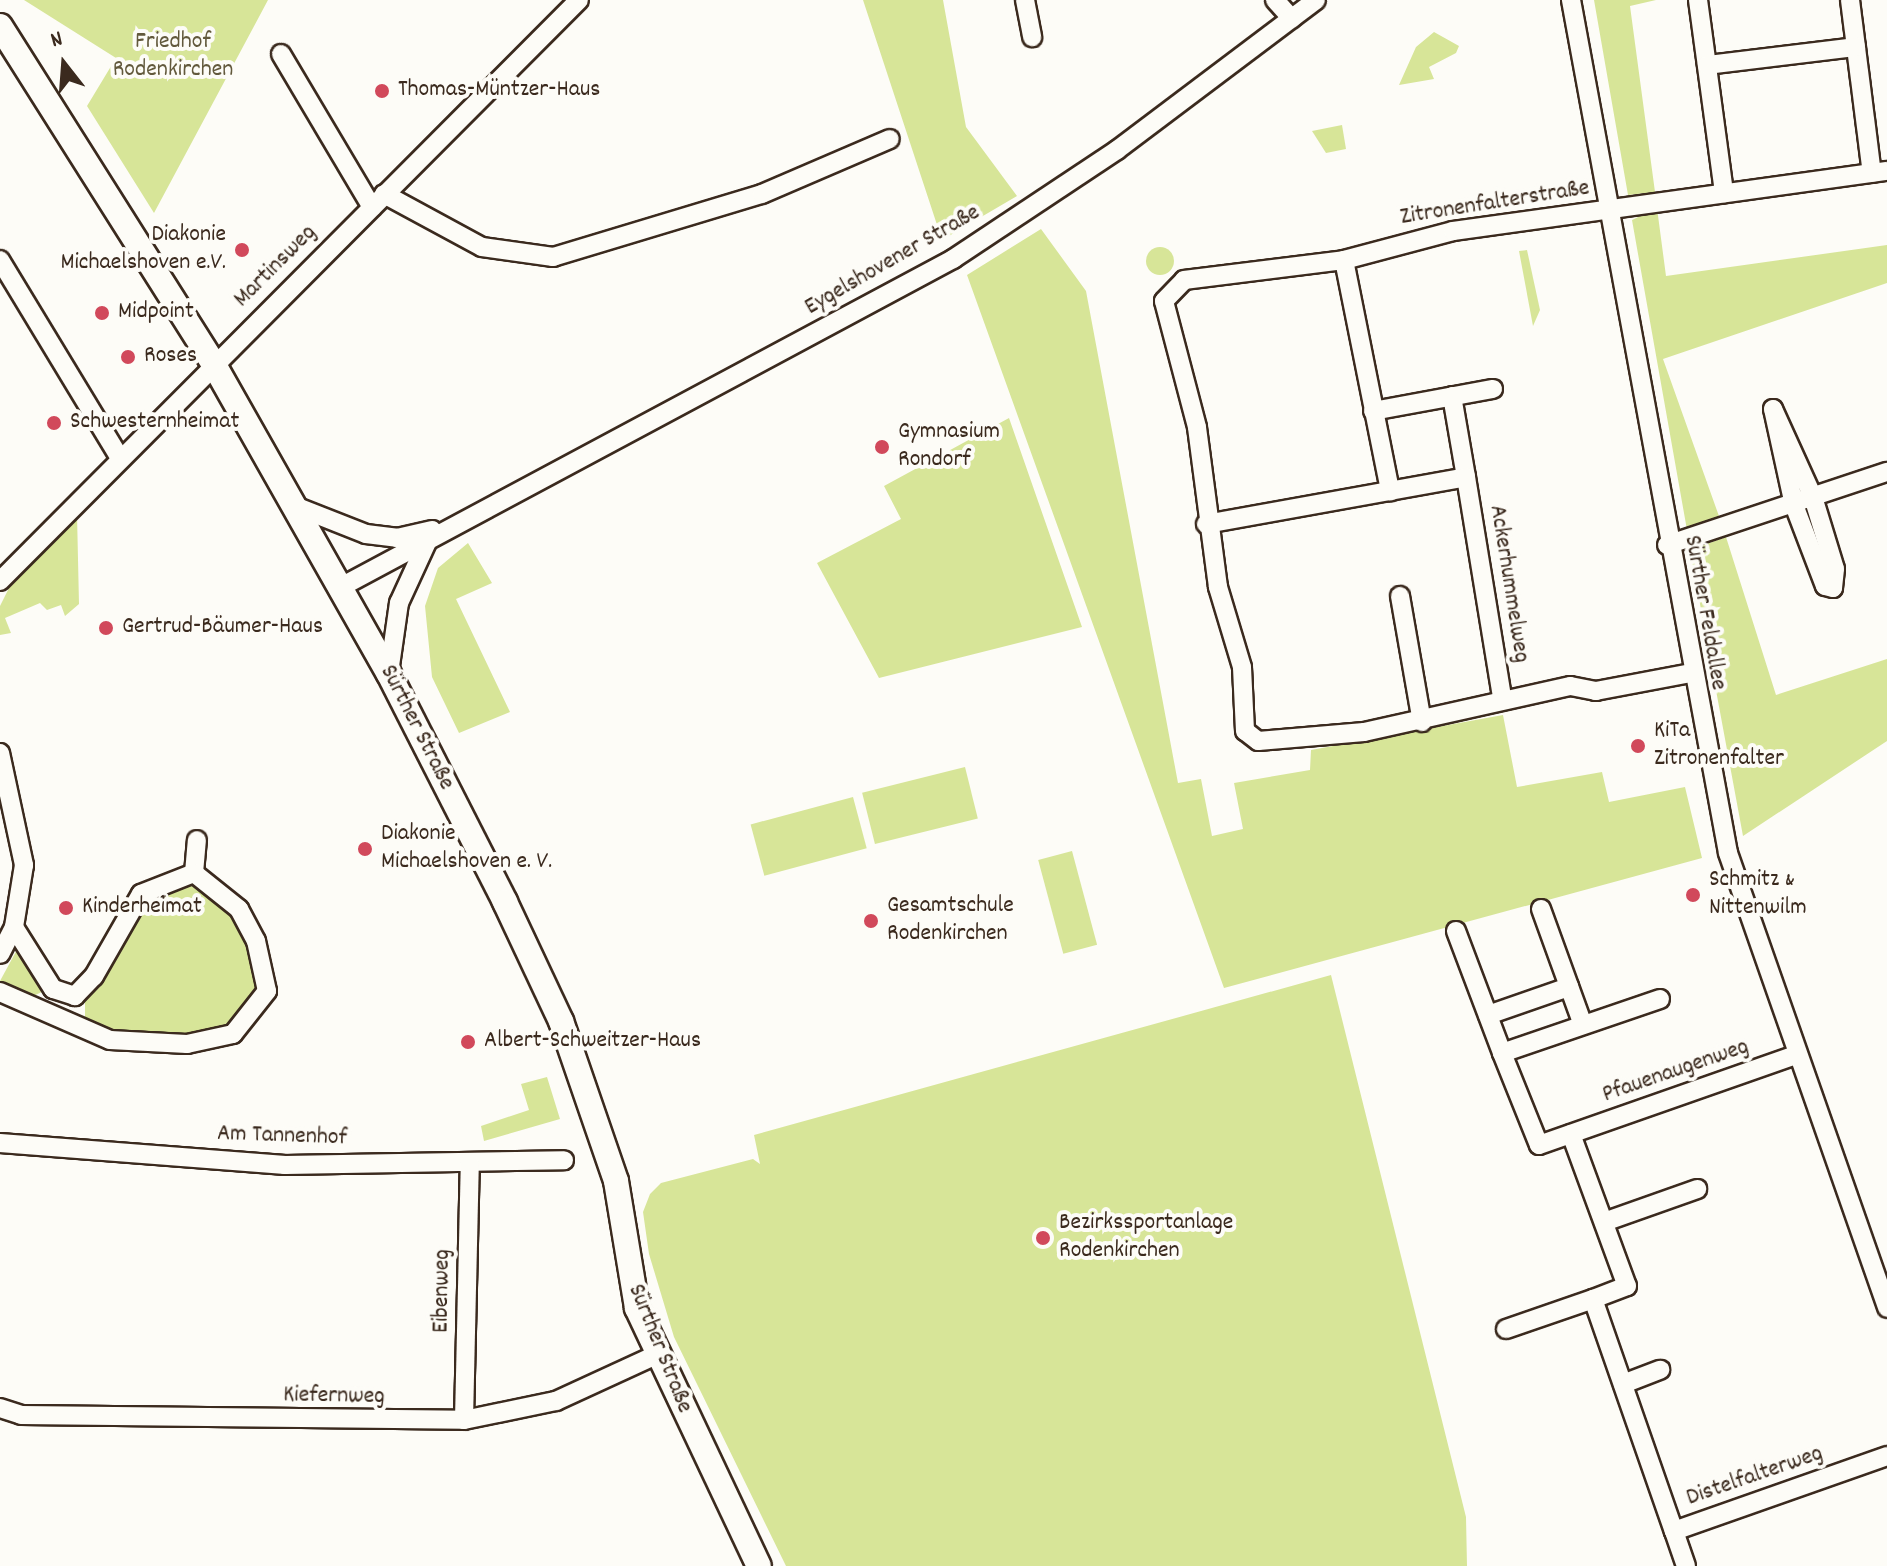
<!DOCTYPE html>
<html>
<head>
<meta charset="utf-8">
<style>
	body { margin:0 }
	#map { position:relative; width:1887px; height:1566px; overflow:hidden; background:#fdfcf7; font-family:Dekko,sans-serif }
	div>[style] { position:absolute }
	.green>* { inset:0; background:#d7e598; transform-origin:0 0 }
	.round { border-radius:50% }
	.roads { filter:drop-shadow(2px 0 #3b2a1e) drop-shadow(-2px 0 #3b2a1e) drop-shadow(0 2px #3b2a1e) drop-shadow(0 -2px #3b2a1e) }
	.minor>* { height:18px; margin:-9px; padding:0 9px; transform-origin:9px; border-radius:9px; background:#fdfcf7 }
	.tertiary>* { height:24px; margin:-12px; padding:0 12px; transform-origin:12px; border-radius:12px; background:#fdfcf7 }
	.dots>* { width:22px; height:22px; translate:-50% -50%; box-sizing:border-box; border:4px solid #fdfcf7; border-radius:50% }
	span { translate:-50% -50%; white-space:nowrap; text-align:center; line-height:1.15; -webkit-text-stroke:8px #fdfcf7; paint-order:stroke }
	.park-label { font-size:24px; color:#62593c }
	.poi-label { font-size:24px; color:#3b2a1e }
	.left { translate:0 -50%; text-align:left }
	.right { translate:-100% -50%; text-align:right }
	.street-label { font-size:24px; color:#3b2a1e }
	.north { position:absolute; left:24px; top:24px; width:80px; height:80px; -webkit-text-stroke:6px #fdfcf7; paint-order:stroke; rotate:343deg; font-size:22px; font-weight:700; line-height:32px; text-align:center; color:#3b2a1e }
	.north::after { content:''; display:block; margin:auto; width:28px; height:36px; background:#3b2a1e; clip-path:polygon(50% 0,100% 100%,50% 72%,0 100%) }
</style>
</head>
<body>
<div id="map">
	<div class="green">
		<i style="clip-path:polygon(24px 0,268px 0,154px 213px,87px 106px,116px 58px)"></i>
		<i style="clip-path:polygon(863px 0,943px 0,966px 127px,1017px 196px,942px 240px)"></i>
		<i style="clip-path:polygon(1594px 0,1656px 0,1630px 6px,1655px 192px,1628px 195px)"></i>
		<i style="clip-path:polygon(1434px 32px,1459px 46px,1456px 53px,1429px 67px,1434px 79px,1399px 85px,1416px 47px)"></i>
		<i style="clip-path:polygon(1342px 125px,1346px 149px,1326px 153px,1312px 131px)"></i>
		<i style="clip-path:polygon(1657px 208px,1666px 276px,1887px 245px,1887px 283px,1663px 359px,1720px 519px,1687px 530px,1632px 220px)"></i>
		<i style="clip-path:polygon(1041px 229px,1086px 291px,1178px 783px,1201px 779px,1212px 836px,1243px 829px,1234px 783px,1310px 770px,1311px 750px,1503px 715px,1517px 787px,1602px 772px,1609px 802px,1685px 787px,1702px 858px,1224px 988px,967px 275px)"></i>
		<i class="round" style="left:1146px;top:247px;width:28px;height:28px"></i>
		<i style="clip-path:polygon(1527px 250px,1540px 310px,1533px 326px,1519px 251px)"></i>
		<i style="clip-path:polygon(1009px 418px,1082px 627px,879px 678px,817px 563px,901px 519px,884px 486px)"></i>
		<i style="clip-path:polygon(77px 514px,79px 604px,65px 616px,61px 605px,47px 610px,40px 603px,5px 618px,11px 633px,0 635px,0 606px,9px 588px)"></i>
		<i style="clip-path:polygon(1726px 537px,1776px 695px,1887px 659px,1887px 741px,1743px 836px,1690px 550px)"></i>
		<i style="clip-path:polygon(468px 543px,492px 583px,456px 599px,510px 712px,459px 733px,432px 677px,425px 606px,438px 568px)"></i>
		<i style="left:965px;top:767px;width:53px;height:106px;rotate:76deg"></i>
		<i style="left:853px;top:797px;width:53px;height:106px;rotate:75deg"></i>
		<i style="left:1072px;top:851px;width:97px;height:35px;rotate:75deg"></i>
		<i style="clip-path:polygon(188px 880px,218px 894px,244px 927px,261px 997px,216px 1037px,112px 1036px,85px 1020px,85px 993px,132px 908px)"></i>
		<i style="clip-path:polygon(19px 946px,46px 990px,29px 998px,0 981px)"></i>
		<i style="clip-path:polygon(1331px 975px,1466px 1517px,1467px 1566px,786px 1566px,674px 1337px,649px 1254px,643px 1212px,650px 1194px,661px 1183px,753px 1159px,760px 1164px,754px 1135px)"></i>
		<i style="clip-path:polygon(547px 1077px,560px 1119px,484px 1141px,481px 1126px,529px 1110px,521px 1084px)"></i>
	</div>
	<div class="roads">
		<div class="minor">
			<i style="left:1025px;top:0;width:38px;rotate:79deg"></i>
			<i style="left:1275px;top:0;width:25px;rotate:48deg"></i>
			<i style="left:1571px;top:0;width:867px;rotate:79.57deg"></i>
			<i style="left:1728px;top:853px;width:482px;rotate:70.7deg"></i>
			<i style="left:1698px;top:0;width:195px;rotate:82.3deg"></i>
			<i style="left:1850px;top:0;width:174px;rotate:82.8deg"></i>
			<i style="left:281px;top:54px;width:178px;rotate:59.3deg"></i>
			<i style="left:1707px;top:65px;width:150px;rotate:-6.9deg"></i>
			<i style="left:384px;top:194px;width:111px;rotate:28.4deg"></i>
			<i style="left:482px;top:247px;width:72px;rotate:8deg"></i>
			<i style="left:553px;top:257px;width:218px;rotate:-16.8deg"></i>
			<i style="left:762px;top:194px;width:139px;rotate:-23.3deg"></i>
			<i style="left:0;top:260px;width:228px;rotate:58.8deg"></i>
			<i style="left:1344px;top:260px;width:236px;rotate:78.7deg"></i>
			<i style="left:1452px;top:396px;width:82px;rotate:80.2deg"></i>
			<i style="left:1773px;top:409px;width:97px;rotate:65.6deg"></i>
			<i style="left:1813px;top:497px;width:75px;rotate:73deg"></i>
			<i style="left:1835px;top:569px;width:19px;rotate:96deg"></i>
			<i style="left:1833px;top:588px;width:8px;rotate:-166deg"></i>
			<i style="left:1825px;top:586px;width:87px;rotate:-110.9deg"></i>
			<i style="left:1794px;top:505px;width:98px;rotate:-102.3deg"></i>
			<i style="left:1373px;top:411px;width:122px;rotate:-10.4deg"></i>
			<i style="left:295px;top:506px;width:76px;rotate:21.5deg"></i>
			<i style="left:366px;top:534px;width:31px;rotate:7deg"></i>
			<i style="left:397px;top:538px;width:36px;rotate:-13deg"></i>
			<i style="left:1206px;top:524px;width:264px;rotate:-10.2deg"></i>
			<i style="left:1466px;top:477px;width:224px;rotate:80.7deg"></i>
			<i style="left:1667px;top:545px;width:232px;rotate:-18.4deg"></i>
			<i style="left:0;top:581px;width:820px;rotate:-45.1deg"></i>
			<i style="left:339px;top:588px;width:697px;rotate:-28.18deg"></i>
			<i style="left:953px;top:259px;width:197px;rotate:-33.6deg"></i>
			<i style="left:1117px;top:150px;width:249px;rotate:-37deg"></i>
			<i style="left:1400px;top:596px;width:128px;rotate:80.1deg"></i>
			<i style="left:389px;top:673px;width:71px;rotate:-81.9deg"></i>
			<i style="left:399px;top:603px;width:67px;rotate:-65.3deg"></i>
			<i style="left:1691px;top:673px;width:97px;rotate:169.3deg"></i>
			<i style="left:1596px;top:691px;width:26px;rotate:-169deg"></i>
			<i style="left:1570px;top:686px;width:211px;rotate:167.4deg"></i>
			<i style="left:1364px;top:732px;width:106px;rotate:175.1deg"></i>
			<i style="left:1258px;top:741px;width:16px;rotate:-142deg"></i>
			<i style="left:1245px;top:731px;width:64px;rotate:-92.7deg"></i>
			<i style="left:1242px;top:667px;width:84px;rotate:-106.7deg"></i>
			<i style="left:1218px;top:587px;width:161px;rotate:-97.5deg"></i>
			<i style="left:1197px;top:427px;width:130px;rotate:-104.7deg"></i>
			<i style="left:1164px;top:301px;width:29px;rotate:-46deg"></i>
			<i style="left:1184px;top:280px;width:161px;rotate:-7.1deg"></i>
			<i style="left:1344px;top:260px;width:113px;rotate:-14.9deg"></i>
			<i style="left:1453px;top:231px;width:438px;rotate:-7.9deg"></i>
			<i style="left:0;top:753px;width:115px;rotate:77.9deg"></i>
			<i style="left:24px;top:865px;width:63px;rotate:99.2deg"></i>
			<i style="left:14px;top:927px;width:30px;rotate:117deg"></i>
			<i style="left:194px;top:873px;width:33px;rotate:-85deg"></i>
			<i style="left:1541px;top:909px;width:123px;rotate:70.1deg"></i>
			<i style="left:1456px;top:931px;width:130px;rotate:69.3deg"></i>
			<i style="left:0;top:992px;width:120px;rotate:23.6deg"></i>
			<i style="left:110px;top:1040px;width:77px;rotate:3deg"></i>
			<i style="left:187px;top:1044px;width:47px;rotate:-12.3deg"></i>
			<i style="left:233px;top:1034px;width:55px;rotate:-51.7deg"></i>
			<i style="left:267px;top:991px;width:51px;rotate:-102.4deg"></i>
			<i style="left:256px;top:941px;width:36px;rotate:-118deg"></i>
			<i style="left:239px;top:909px;width:58px;rotate:-141.3deg"></i>
			<i style="left:194px;top:873px;width:57px;rotate:158.4deg"></i>
			<i style="left:141px;top:894px;width:95px;rotate:119.8deg"></i>
			<i style="left:94px;top:976px;width:28px;rotate:134deg"></i>
			<i style="left:75px;top:996px;width:23px;rotate:-162deg"></i>
			<i style="left:53px;top:989px;width:73px;rotate:-122.2deg"></i>
			<i style="left:1660px;top:999px;width:167px;rotate:161.1deg"></i>
			<i style="left:1502px;top:1053px;width:99px;rotate:68.1deg"></i>
			<i style="left:1539px;top:1145px;width:272px;rotate:-19.3deg"></i>
			<i style="left:1488px;top:1015px;width:86px;rotate:-19.1deg"></i>
			<i style="left:1571px;top:1134px;width:162px;rotate:69.8deg"></i>
			<i style="left:1627px;top:1286px;width:36px;rotate:159deg"></i>
			<i style="left:1593px;top:1299px;width:246px;rotate:70.8deg"></i>
			<i style="left:0;top:1143px;width:286px;rotate:4.4deg"></i>
			<i style="left:285px;top:1165px;width:279px;rotate:-1deg"></i>
			<i style="left:1604px;top:1222px;width:99px;rotate:-19.5deg"></i>
			<i style="left:1506px;top:1329px;width:92px;rotate:-19deg"></i>
			<i style="left:1623px;top:1384px;width:40px;rotate:-21deg"></i>
			<i style="left:0;top:1408px;width:22px;rotate:18deg"></i>
			<i style="left:21px;top:1415px;width:443px;rotate:0.6deg"></i>
			<i style="left:464px;top:1420px;width:94px;rotate:-11.7deg"></i>
			<i style="left:556px;top:1401px;width:110px;rotate:-24.7deg"></i>
			<i style="left:464px;top:1420px;width:257px;rotate:-88.7deg"></i>
			<i style="left:1686px;top:1566px;width:37px;rotate:-109deg"></i>
			<i style="left:1674px;top:1531px;width:226px;rotate:-19.4deg"></i>
		</div>
		<div class="tertiary">
			<i style="left:0;top:26px;width:399px;rotate:57.7deg"></i>
			<i style="left:213px;top:363px;width:357px;rotate:60.5deg"></i>
			<i style="left:389px;top:674px;width:256px;rotate:63deg"></i>
			<i style="left:505px;top:902px;width:132px;rotate:64.8deg"></i>
			<i style="left:561px;top:1021px;width:169px;rotate:71deg"></i>
			<i style="left:616px;top:1181px;width:129px;rotate:80.6deg"></i>
			<i style="left:637px;top:1308px;width:285px;rotate:64.7deg"></i>
		</div>
	</div>
	<div class="dots">
		<i style="left:382px;top:91px;background:#d1495b"></i>
		<i style="left:242px;top:250px;background:#d1495b"></i>
		<i style="left:102px;top:313px;background:#d1495b"></i>
		<i style="left:128px;top:357px;background:#d1495b"></i>
		<i style="left:54px;top:423px;background:#d1495b"></i>
		<i style="left:882px;top:447px;background:#d1495b"></i>
		<i style="left:106px;top:628px;background:#d1495b"></i>
		<i style="left:1638px;top:746px;background:#d1495b"></i>
		<i style="left:365px;top:849px;background:#d1495b"></i>
		<i style="left:1693px;top:895px;background:#d1495b"></i>
		<i style="left:66px;top:908px;background:#d1495b"></i>
		<i style="left:871px;top:921px;background:#d1495b"></i>
		<i style="left:468px;top:1042px;background:#d1495b"></i>
		<i style="left:1043px;top:1238px;background:#d1495b"></i>
	</div>
	<div class="park-label">
		<span style="left:173px;top:57px">Friedhof<br>Rodenkirchen</span>
	</div>
	<div class="poi-label">
		<span class="left" style="left:398px;top:91px">Thomas-Müntzer-Haus</span>
		<span class="right" style="left:226px;top:250px">Diakonie<br>Michaelshoven e.V.</span>
		<span class="left" style="left:118px;top:313px">Midpoint</span>
		<span class="left" style="left:144px;top:357px">Roses</span>
		<span class="left" style="left:70px;top:423px">Schwesternheimat</span>
		<span class="left" style="left:898px;top:447px">Gymnasium<br>Rondorf</span>
		<span class="left" style="left:122px;top:628px">Gertrud-Bäumer-Haus</span>
		<span class="left" style="left:1654px;top:746px">KiTa<br>Zitronenfalter</span>
		<span class="left" style="left:381px;top:849px">Diakonie<br>Michaelshoven e. V.</span>
		<span class="left" style="left:1709px;top:895px">Schmitz &amp;<br>Nittenwilm</span>
		<span class="left" style="left:887px;top:921px">Gesamtschule<br>Rodenkirchen</span>
		<span class="left" style="left:82px;top:908px">Kinderheimat</span>
		<span class="left" style="left:484px;top:1042px">Albert-Schweitzer-Haus</span>
		<span class="left" style="left:1059px;top:1238px">Bezirkssportanlage<br>Rodenkirchen</span>
	</div>
	<div class="street-label">
		<span style="left:1495px;top:204px;rotate:-9deg">Zitronenfalterstraße</span>
		<span style="left:893px;top:261px;rotate:-30deg">Eygelshovener Straße</span>
		<span style="left:276px;top:267px;rotate:-45deg">Martinsweg</span>
		<span style="left:1508px;top:584px;rotate:81deg">Ackerhummelweg</span>
		<span style="left:1704px;top:613px;rotate:80deg">Sürther Feldallee</span>
		<span style="left:416px;top:728px;rotate:63deg">Sürther Straße</span>
		<span style="left:1676px;top:1072px;rotate:-19deg">Pfauenaugenweg</span>
		<span style="left:282px;top:1137px;rotate:2deg">Am Tannenhof</span>
		<span style="left:443px;top:1291px;rotate:-89deg">Eibenweg</span>
		<span style="left:659px;top:1349px;rotate:68deg">Sürther Straße</span>
		<span style="left:334px;top:1397px;rotate:1deg">Kiefernweg</span>
		<span style="left:1755px;top:1477px;rotate:-19deg">Distelfalterweg</span>
	</div>
	<div class="north">N</div>
</div>
</body>
</html>
